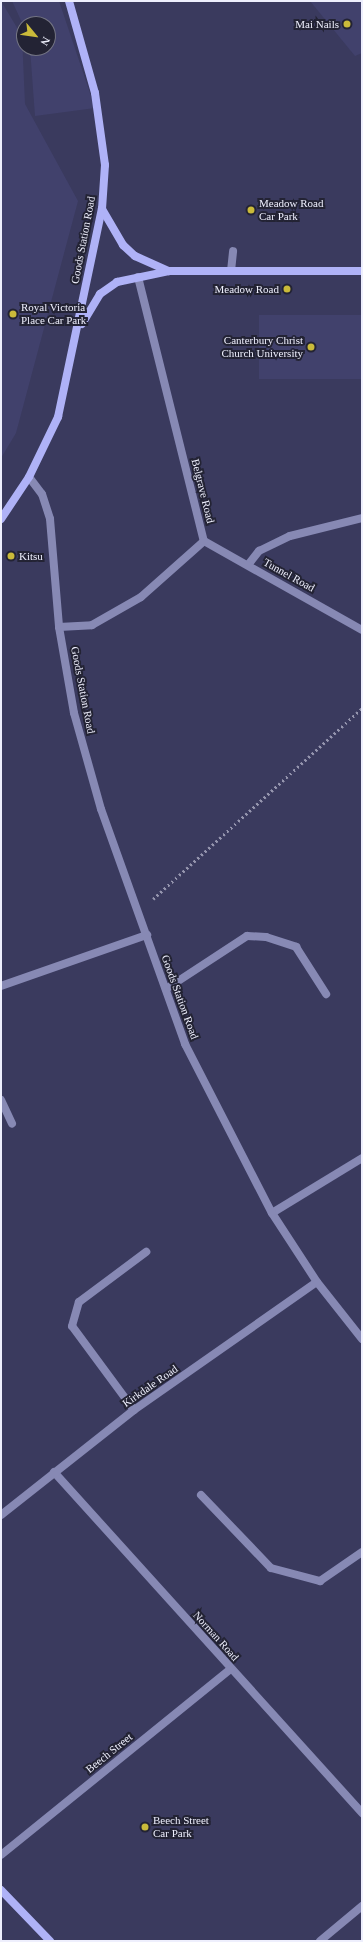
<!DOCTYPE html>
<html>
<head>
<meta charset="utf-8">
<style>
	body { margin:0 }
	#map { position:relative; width:363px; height:1942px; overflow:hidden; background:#3a3a5e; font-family:"Times New Roman",serif }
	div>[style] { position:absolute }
	.built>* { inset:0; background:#41416c; transform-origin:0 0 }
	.path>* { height:2.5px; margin-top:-1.25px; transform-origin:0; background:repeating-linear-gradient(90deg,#9595ae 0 2px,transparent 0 5px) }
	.lane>* { height:8px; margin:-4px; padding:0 4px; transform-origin:4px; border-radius:4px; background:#8789b4 }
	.street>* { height:8px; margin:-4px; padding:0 4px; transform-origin:4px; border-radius:4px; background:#8789b4 }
	.secondary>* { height:8px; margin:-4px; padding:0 4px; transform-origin:4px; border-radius:4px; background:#afb2f7 }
	.dots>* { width:11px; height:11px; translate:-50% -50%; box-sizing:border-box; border:2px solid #232334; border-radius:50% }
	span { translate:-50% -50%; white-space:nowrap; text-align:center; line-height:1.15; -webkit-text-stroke:4px #232334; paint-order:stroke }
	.poi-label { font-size:11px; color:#eeeffd }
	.right { translate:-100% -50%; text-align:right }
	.left { translate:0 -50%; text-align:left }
	.street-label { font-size:11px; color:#eeeffd }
	.frame { position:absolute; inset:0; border:2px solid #eeeffd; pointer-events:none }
	.north { position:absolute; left:16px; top:16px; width:40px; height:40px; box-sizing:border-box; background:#232334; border:1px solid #747584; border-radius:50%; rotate:119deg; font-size:11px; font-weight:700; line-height:16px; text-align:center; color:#eeeffd }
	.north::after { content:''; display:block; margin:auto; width:14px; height:18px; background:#caba3a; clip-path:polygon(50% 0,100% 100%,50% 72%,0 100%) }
</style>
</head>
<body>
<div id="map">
	<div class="built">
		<i style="clip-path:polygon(1px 1px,22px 36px,25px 104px,78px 201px,16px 433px,1px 458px)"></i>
		<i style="clip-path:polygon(12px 1px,59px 1px,95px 108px,35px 116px,30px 48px,48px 48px,48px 24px,24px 24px,24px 27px)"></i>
		<i style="clip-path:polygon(310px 1px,362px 1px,362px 53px,355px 56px)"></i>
		<i style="left:362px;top:315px;width:64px;height:103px;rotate:90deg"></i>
	</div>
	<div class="path">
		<i style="left:153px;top:899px;width:283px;rotate:-42.4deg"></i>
	</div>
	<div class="lane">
		<i style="left:231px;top:271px;width:20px;rotate:-84deg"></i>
		<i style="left:248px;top:565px;width:18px;rotate:-52deg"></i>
		<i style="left:259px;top:551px;width:34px;rotate:-26deg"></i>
		<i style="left:290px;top:536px;width:74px;rotate:-14deg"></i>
		<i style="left:1px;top:986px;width:155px;rotate:-19.3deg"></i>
		<i style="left:166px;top:989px;width:97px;rotate:-33.2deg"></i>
		<i style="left:247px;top:936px;width:19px;rotate:3deg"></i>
		<i style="left:266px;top:937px;width:32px;rotate:18deg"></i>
		<i style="left:296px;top:947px;width:56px;rotate:57.4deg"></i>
		<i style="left:1px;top:1100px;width:26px;rotate:65deg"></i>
		<i style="left:272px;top:1213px;width:105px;rotate:-31.4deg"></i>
		<i style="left:134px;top:1410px;width:104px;rotate:-126.4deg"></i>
		<i style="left:72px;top:1326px;width:25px;rotate:-74deg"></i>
		<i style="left:79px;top:1302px;width:84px;rotate:-36.7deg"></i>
		<i style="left:201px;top:1495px;width:101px;rotate:46.2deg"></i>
		<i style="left:271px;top:1568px;width:51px;rotate:14.9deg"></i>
		<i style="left:320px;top:1581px;width:51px;rotate:-34.6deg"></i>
	</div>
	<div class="street">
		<i style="left:138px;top:277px;width:272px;rotate:76deg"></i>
		<i style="left:29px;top:477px;width:21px;rotate:53deg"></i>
		<i style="left:42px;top:494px;width:26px;rotate:72deg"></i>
		<i style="left:50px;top:519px;width:108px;rotate:85.2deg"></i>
		<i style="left:59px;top:627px;width:87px;rotate:80.1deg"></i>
		<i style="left:74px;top:713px;width:100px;rotate:74.3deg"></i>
		<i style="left:101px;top:809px;width:250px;rotate:70.3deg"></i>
		<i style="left:185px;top:1044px;width:190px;rotate:62.8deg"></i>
		<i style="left:272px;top:1213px;width:82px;rotate:56.9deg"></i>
		<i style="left:317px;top:1282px;width:73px;rotate:51.7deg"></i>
		<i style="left:204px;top:541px;width:181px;rotate:29.4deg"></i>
		<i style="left:59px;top:627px;width:33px;rotate:-3deg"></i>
		<i style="left:92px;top:625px;width:56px;rotate:-29.7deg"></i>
		<i style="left:141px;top:597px;width:84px;rotate:-41.6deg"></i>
		<i style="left:54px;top:1472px;width:460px;rotate:47.9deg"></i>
		<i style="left:1px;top:1515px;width:169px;rotate:-38.3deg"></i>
		<i style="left:134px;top:1410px;width:223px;rotate:-35deg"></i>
		<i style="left:1px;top:1855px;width:296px;rotate:-39deg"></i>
		<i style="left:320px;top:1941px;width:55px;rotate:-39.8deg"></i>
	</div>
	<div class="secondary">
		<i style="left:102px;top:209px;width:42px;rotate:59.7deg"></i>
		<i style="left:123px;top:245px;width:16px;rotate:43deg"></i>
		<i style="left:135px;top:256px;width:37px;rotate:24deg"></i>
		<i style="left:82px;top:324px;width:35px;rotate:-59deg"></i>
		<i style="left:100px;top:294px;width:21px;rotate:-35deg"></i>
		<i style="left:117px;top:282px;width:53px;rotate:-11.9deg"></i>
		<i style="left:169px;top:271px;width:193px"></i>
		<i style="left:1px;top:519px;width:50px;rotate:-56.3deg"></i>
		<i style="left:29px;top:477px;width:67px;rotate:-64.2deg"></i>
		<i style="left:58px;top:417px;width:213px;rotate:-78.1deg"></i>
		<i style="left:102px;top:209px;width:44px;rotate:-86.1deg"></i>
		<i style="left:105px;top:165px;width:73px;rotate:-97.9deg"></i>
		<i style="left:95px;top:93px;width:96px;rotate:-105.8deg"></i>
		<i style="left:1px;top:1890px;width:71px;rotate:46.1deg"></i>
	</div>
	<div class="dots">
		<i style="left:347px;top:24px;background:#caba3a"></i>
		<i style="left:251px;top:210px;background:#caba3a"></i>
		<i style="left:287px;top:289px;background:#caba3a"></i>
		<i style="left:13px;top:314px;background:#caba3a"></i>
		<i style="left:311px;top:347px;background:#caba3a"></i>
		<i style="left:11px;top:556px;background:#caba3a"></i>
		<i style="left:145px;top:1827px;background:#caba3a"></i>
	</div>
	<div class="poi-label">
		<span class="right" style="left:339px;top:24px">Mai Nails</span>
		<span class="left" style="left:259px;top:210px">Meadow Road<br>Car Park</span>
		<span class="right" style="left:279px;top:289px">Meadow Road</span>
		<span class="left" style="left:21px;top:314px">Royal Victoria<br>Place Car Park</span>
		<span class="right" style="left:303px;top:347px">Canterbury Christ<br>Church University</span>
		<span class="left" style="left:19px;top:556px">Kitsu</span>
		<span class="left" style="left:153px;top:1827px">Beech Street<br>Car Park</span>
	</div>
	<div class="street-label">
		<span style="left:83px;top:240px;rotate:-79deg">Goods Station Road</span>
		<span style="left:203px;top:491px;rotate:76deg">Belgrave Road</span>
		<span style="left:289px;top:575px;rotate:29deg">Tunnel Road</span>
		<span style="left:83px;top:690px;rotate:79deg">Goods Station Road</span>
		<span style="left:180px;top:997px;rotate:70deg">Goods Station Road</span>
		<span style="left:150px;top:1386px;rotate:-35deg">Kirkdale Road</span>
		<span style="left:216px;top:1636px;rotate:48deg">Norman Road</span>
		<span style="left:109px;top:1753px;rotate:-39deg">Beech Street</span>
	</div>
	<div class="frame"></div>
	<div class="north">N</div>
</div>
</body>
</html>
